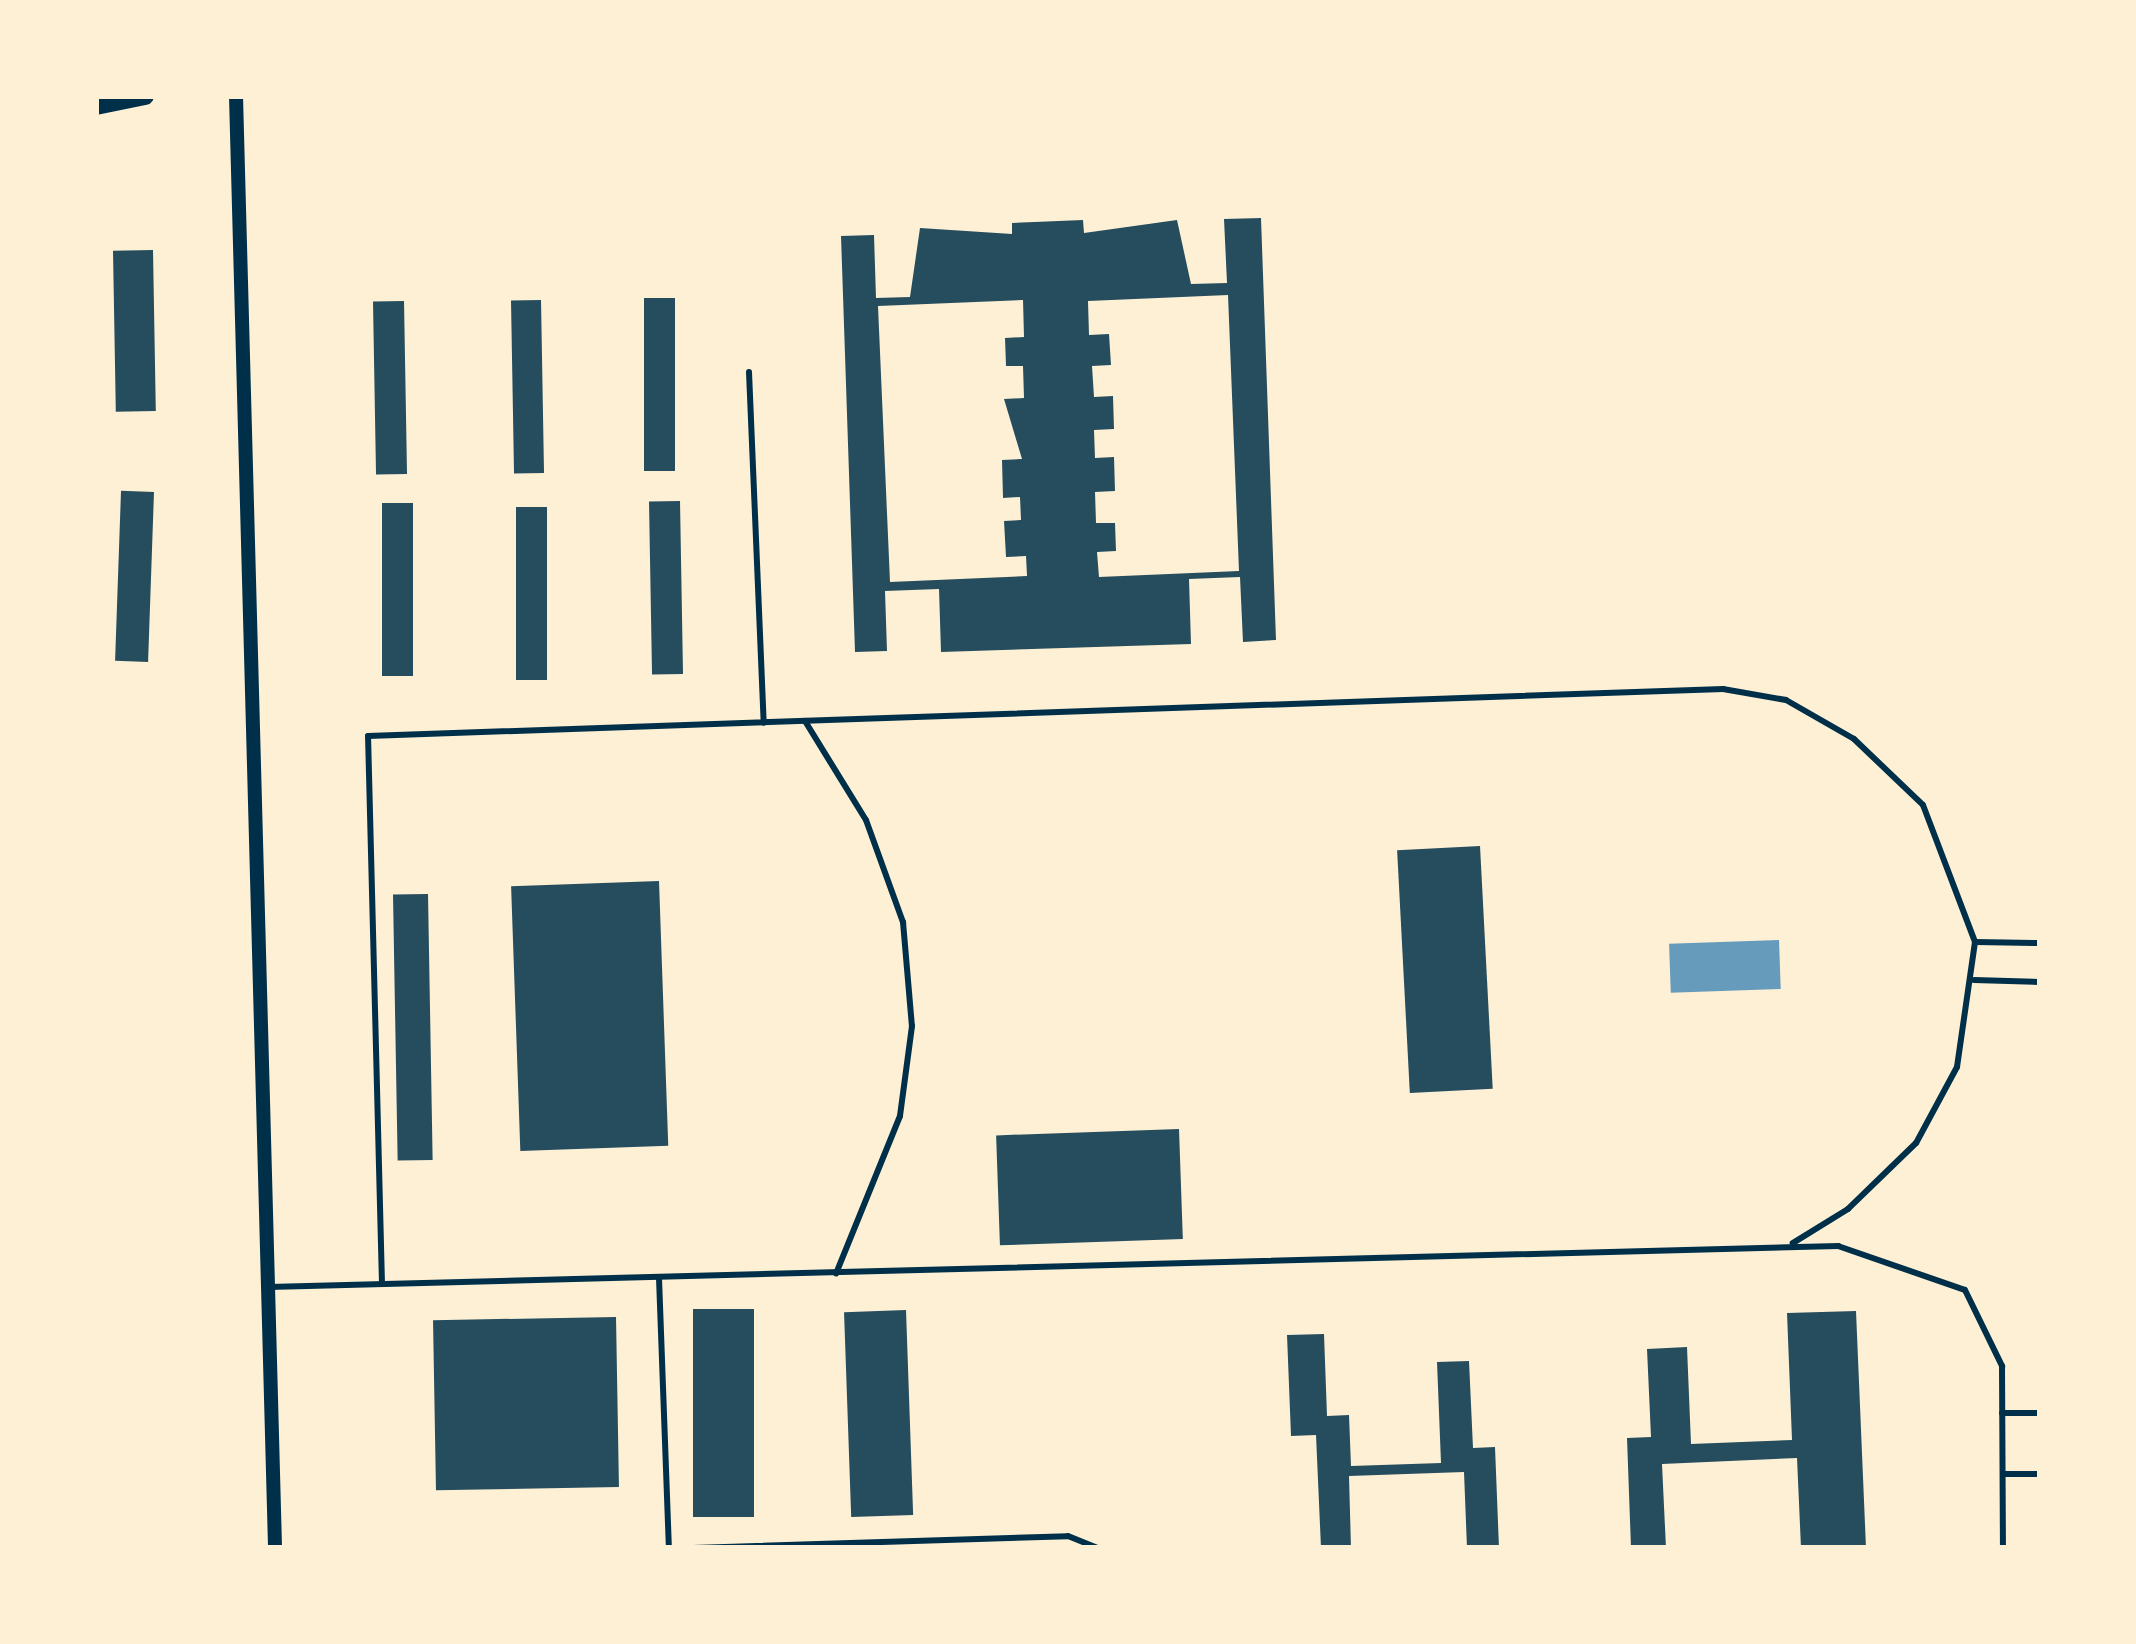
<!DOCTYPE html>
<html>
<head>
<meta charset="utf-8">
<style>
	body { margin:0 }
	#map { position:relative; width:2136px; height:1644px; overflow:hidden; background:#fdf0d5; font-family:"Golos Text",sans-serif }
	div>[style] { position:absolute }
	.water>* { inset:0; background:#669bbc; transform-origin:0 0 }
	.building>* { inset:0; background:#264d5e; transform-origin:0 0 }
	.service>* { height:6px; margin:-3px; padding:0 3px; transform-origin:3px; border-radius:3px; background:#003049 }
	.tertiary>* { height:14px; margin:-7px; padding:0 7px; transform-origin:7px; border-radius:7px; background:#003049 }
	.trunk>* { height:18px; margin:-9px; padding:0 9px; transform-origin:9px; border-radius:9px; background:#003049 }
	span { translate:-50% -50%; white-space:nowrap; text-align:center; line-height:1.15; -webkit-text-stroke:10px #fdf0d5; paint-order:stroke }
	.frame { position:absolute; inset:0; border:99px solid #fdf0d5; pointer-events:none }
</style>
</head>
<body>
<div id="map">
	<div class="water">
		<i style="left:1779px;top:940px;width:49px;height:110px;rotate:88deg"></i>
	</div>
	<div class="building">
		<i style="clip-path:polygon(evenodd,1261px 218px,1276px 640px,1243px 642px,1240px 577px,1189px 579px,1191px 644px,941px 652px,939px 589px,885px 591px,887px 651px,855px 652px,841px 236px,874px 235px,876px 298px,910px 297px,920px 228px,1012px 234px,1012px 223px,1083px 220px,1084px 233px,1177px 220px,1191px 284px,1227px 283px,1224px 219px,1261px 218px,1228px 295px,1239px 571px,1099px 577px,1097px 552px,1116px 551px,1115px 523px,1096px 523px,1095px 492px,1115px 491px,1114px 457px,1095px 458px,1094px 430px,1114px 429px,1113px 396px,1094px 397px,1092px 366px,1111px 365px,1109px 334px,1089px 335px,1088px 301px,1228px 295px,1261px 218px,1023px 300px,1024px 337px,1005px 338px,1006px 366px,1023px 366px,1024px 398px,1004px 399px,1022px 459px,1002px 460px,1003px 498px,1020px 497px,1021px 520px,1004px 521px,1006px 557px,1026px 556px,1027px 576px,890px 582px,878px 306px,1023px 300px)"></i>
		<i style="left:153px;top:250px;width:161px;height:40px;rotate:89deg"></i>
		<i style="left:644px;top:298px;width:31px;height:173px"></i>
		<i style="left:541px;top:300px;width:173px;height:30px;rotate:89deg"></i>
		<i style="left:404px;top:301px;width:173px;height:31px;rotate:89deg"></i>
		<i style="left:154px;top:492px;width:170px;height:33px;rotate:92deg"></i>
		<i style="left:680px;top:501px;width:173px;height:31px;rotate:89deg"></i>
		<i style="left:382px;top:503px;width:31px;height:173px"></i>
		<i style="left:516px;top:507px;width:31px;height:173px"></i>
		<i style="left:1480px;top:846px;width:243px;height:83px;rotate:87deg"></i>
		<i style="left:659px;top:881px;width:265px;height:148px;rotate:88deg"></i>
		<i style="left:428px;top:894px;width:266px;height:35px;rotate:89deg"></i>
		<i style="left:1179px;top:1129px;width:110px;height:183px;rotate:88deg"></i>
		<i style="left:693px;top:1309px;width:61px;height:208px"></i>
		<i style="left:906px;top:1310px;width:205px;height:62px;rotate:88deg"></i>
		<i style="clip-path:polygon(1856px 1311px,1866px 1548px,1801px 1548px,1797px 1458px,1662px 1464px,1666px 1548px,1631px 1548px,1627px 1438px,1651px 1437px,1647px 1349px,1687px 1347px,1691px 1444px,1792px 1440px,1787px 1313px)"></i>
		<i style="left:616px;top:1317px;width:170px;height:183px;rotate:89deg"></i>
		<i style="clip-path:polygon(1324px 1334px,1327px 1416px,1349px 1415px,1351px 1466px,1441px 1463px,1437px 1362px,1469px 1361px,1473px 1448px,1495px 1447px,1499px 1548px,1467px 1548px,1464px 1472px,1349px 1476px,1351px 1548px,1321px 1548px,1316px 1435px,1291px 1436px,1287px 1335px)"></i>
	</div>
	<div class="service">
		<i style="left:749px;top:372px;width:351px;rotate:87.6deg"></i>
		<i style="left:805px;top:721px;width:116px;rotate:58.4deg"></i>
		<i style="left:866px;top:820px;width:109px;rotate:70.1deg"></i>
		<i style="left:903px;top:922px;width:104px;rotate:85.1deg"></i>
		<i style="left:912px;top:1026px;width:91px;rotate:97.6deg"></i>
		<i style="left:900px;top:1116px;width:170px;rotate:112.1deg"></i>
		<i style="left:1975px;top:942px;width:65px;rotate:0.9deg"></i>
		<i style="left:1974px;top:980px;width:66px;rotate:1.7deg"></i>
		<i style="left:659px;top:1278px;width:270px;rotate:87.9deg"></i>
		<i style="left:382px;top:1284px;width:548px;rotate:-91.46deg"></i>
		<i style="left:368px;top:736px;width:1356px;rotate:-1.99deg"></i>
		<i style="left:1723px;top:689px;width:64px;rotate:9.9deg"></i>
		<i style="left:1786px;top:700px;width:78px;rotate:29.8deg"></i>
		<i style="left:1854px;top:739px;width:95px;rotate:43.7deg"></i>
		<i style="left:1923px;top:805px;width:147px;rotate:69.2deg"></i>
		<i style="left:1975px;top:942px;width:126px;rotate:98.2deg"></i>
		<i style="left:1957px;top:1067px;width:86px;rotate:118.3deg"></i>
		<i style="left:1916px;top:1143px;width:95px;rotate:135.9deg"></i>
		<i style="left:1848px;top:1209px;width:65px;rotate:148.3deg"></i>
		<i style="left:269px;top:1287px;width:1570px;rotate:-1.5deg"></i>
		<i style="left:1838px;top:1246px;width:134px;rotate:19.1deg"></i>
		<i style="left:1965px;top:1290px;width:85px;rotate:64deg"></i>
		<i style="left:2002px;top:1366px;width:182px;rotate:89.7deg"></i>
		<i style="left:2002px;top:1413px;width:38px"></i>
		<i style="left:2003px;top:1474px;width:37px"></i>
		<i style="left:693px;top:1548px;width:375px;rotate:-1.8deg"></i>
		<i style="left:1068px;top:1536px;width:32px;rotate:22deg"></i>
	</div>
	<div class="tertiary">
		<i style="left:236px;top:96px;width:1453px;rotate:88.46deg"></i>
	</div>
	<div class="trunk">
		<i style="left:96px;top:106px;width:50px;rotate:-11.5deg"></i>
	</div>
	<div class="frame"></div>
</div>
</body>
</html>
